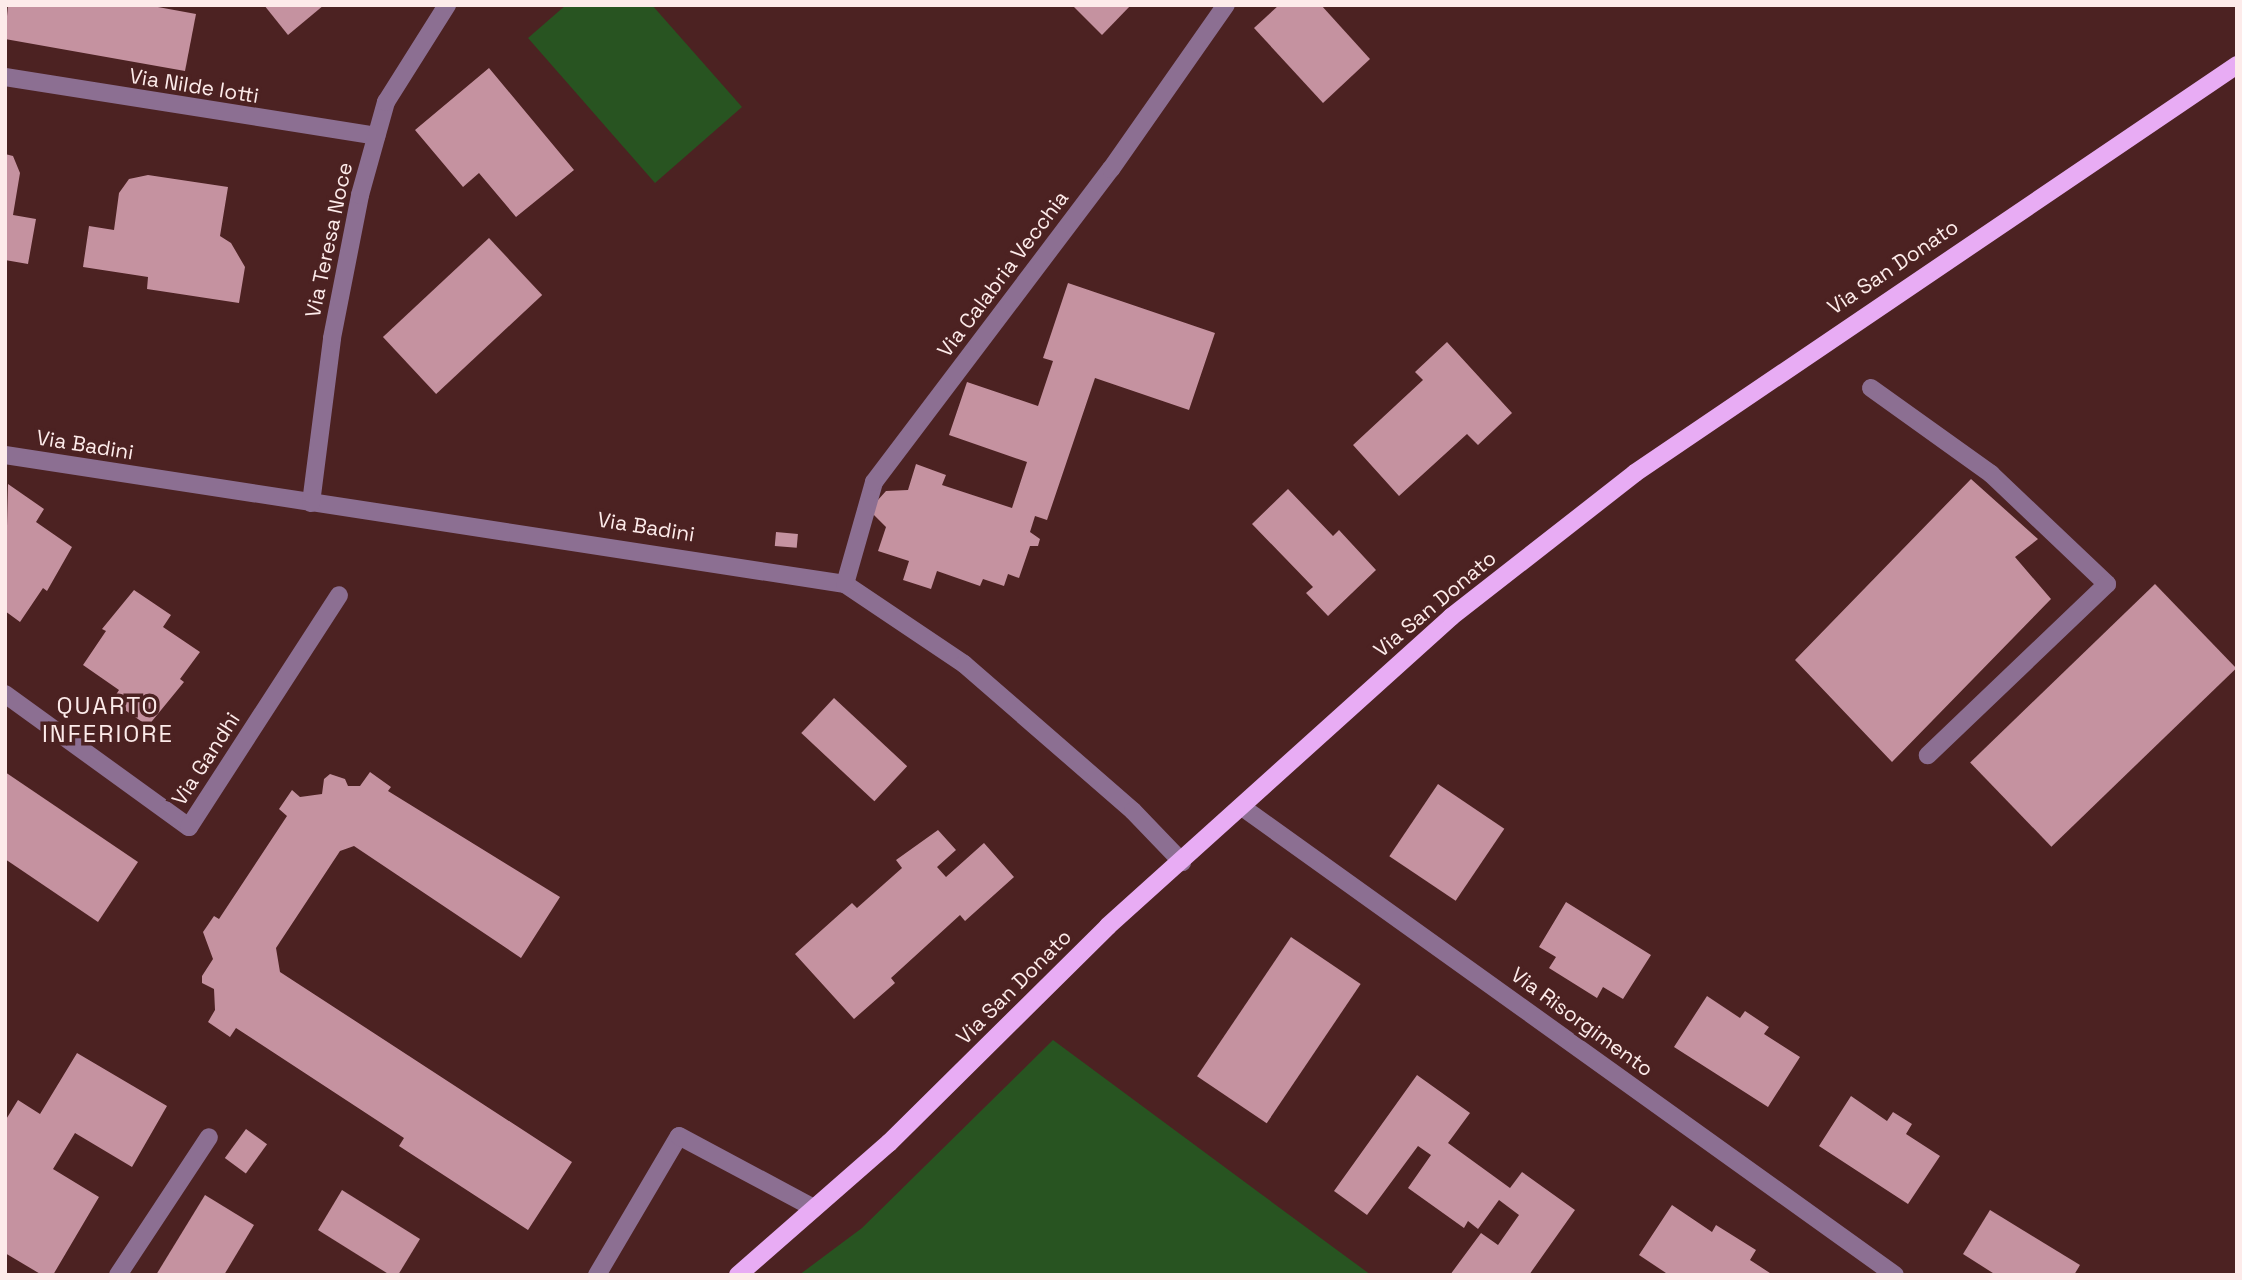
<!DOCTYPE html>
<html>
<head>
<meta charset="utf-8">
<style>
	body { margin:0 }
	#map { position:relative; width:2242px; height:1280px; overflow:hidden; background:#4c2222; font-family:"Space Grotesk",sans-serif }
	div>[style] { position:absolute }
	.green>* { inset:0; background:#285421 }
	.building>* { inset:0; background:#c592a0; transform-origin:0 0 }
	.minor>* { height:18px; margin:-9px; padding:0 9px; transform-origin:9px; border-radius:9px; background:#8c6f92 }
	.major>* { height:18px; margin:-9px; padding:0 9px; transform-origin:9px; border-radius:9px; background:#e8acf4 }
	span { translate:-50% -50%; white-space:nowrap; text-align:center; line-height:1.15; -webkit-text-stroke:7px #4c2222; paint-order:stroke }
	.street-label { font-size:21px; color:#fdebea }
	.quarter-label { font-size:24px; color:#fdebea; letter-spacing:2px }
	.frame { position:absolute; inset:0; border:7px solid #fdebea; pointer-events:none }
</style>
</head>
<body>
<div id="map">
	<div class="green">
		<i style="clip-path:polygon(566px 5px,652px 5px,742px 107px,655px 183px,528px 38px)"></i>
		<i style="clip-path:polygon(1053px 1040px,1261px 1194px,1371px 1275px,799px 1275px,862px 1228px)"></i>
	</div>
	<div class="building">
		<i style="clip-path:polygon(8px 5px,147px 5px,196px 14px,185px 71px,5px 39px)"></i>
		<i style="clip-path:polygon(264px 5px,324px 5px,288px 35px)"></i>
		<i style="clip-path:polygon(1072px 5px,1131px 5px,1102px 35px)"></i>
		<i style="clip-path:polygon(1279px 5px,1321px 5px,1370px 59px,1323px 103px,1254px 28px)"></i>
		<i style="clip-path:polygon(489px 68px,574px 170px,516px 217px,479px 173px,463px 187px,415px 130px)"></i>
		<i style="clip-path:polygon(5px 154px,13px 156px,20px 173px,13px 215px,36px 219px,28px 264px,5px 260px)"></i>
		<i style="clip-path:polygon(148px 175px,228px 187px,220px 236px,231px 243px,245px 267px,239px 303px,147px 289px,148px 277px,83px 267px,89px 226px,114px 230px,119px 193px,129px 179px)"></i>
		<i style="left:489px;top:238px;width:78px;height:145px;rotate:47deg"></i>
		<i style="clip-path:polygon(1068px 283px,1215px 333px,1189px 410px,1095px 378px,1047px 520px,1035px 516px,1030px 532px,1040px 539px,1038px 546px,1030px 546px,1019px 578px,1008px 574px,1004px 586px,983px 579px,980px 586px,937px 571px,931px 589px,903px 580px,909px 561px,878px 551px,886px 527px,873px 514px,877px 501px,886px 491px,908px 490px,916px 464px,946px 475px,942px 485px,1012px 508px,1027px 462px,949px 435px,967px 382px,1038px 406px,1053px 361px,1043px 358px)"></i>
		<i style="clip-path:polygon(1447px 342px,1512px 413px,1478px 445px,1467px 434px,1399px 496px,1353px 445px,1423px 380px,1415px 372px)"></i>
		<i style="clip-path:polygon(1971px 479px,2038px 539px,2015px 557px,2051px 599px,1892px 762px,1795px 660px)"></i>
		<i style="clip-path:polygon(8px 484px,44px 509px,36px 522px,72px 547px,47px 591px,43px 588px,20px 622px,5px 611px)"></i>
		<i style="clip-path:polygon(1288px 489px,1333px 536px,1339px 530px,1376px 570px,1328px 616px,1306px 593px,1313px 587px,1252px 524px)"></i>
		<i style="left:776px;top:532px;width:22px;height:14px;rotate:5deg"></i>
		<i style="left:2155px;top:584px;width:117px;height:257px;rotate:46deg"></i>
		<i style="clip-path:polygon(134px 590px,171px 615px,163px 627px,200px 652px,180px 679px,184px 682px,148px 726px,112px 701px,119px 690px,83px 665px,106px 631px,102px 629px)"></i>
		<i style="left:834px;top:698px;width:100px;height:48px;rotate:43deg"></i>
		<i style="clip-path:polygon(5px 772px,138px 862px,98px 922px,5px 859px)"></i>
		<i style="clip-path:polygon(370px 772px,391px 787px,388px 791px,560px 897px,521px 958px,354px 846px,340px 851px,276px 948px,280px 972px,572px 1162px,528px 1230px,399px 1146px,404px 1138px,236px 1028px,230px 1037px,208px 1022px,215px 1010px,214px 989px,202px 983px,202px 976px,213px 959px,203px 932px,214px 916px,219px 919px,287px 816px,279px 809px,292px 790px,300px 797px,322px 794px,324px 779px,330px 774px,345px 779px,348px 786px,360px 786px)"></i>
		<i style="left:1438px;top:784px;width:80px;height:87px;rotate:34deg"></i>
		<i style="clip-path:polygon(938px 830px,956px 850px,937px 867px,946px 877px,984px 843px,1014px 877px,965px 921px,960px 915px,891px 978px,895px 983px,854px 1019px,795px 954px,852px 903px,857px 908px,902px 868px,896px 860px)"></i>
		<i style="clip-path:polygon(1566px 902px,1651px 955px,1623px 999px,1603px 987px,1597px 998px,1549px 968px,1556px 957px,1539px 947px)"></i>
		<i style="left:1291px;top:937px;width:84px;height:168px;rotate:34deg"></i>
		<i style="clip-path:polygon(1707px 996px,1740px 1018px,1745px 1011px,1769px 1027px,1764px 1034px,1800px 1057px,1768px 1107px,1674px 1047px)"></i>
		<i style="clip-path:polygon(77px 1053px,167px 1106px,132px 1167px,75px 1133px,53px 1169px,99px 1197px,53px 1275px,42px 1275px,5px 1253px,5px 1121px,18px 1100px,40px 1114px)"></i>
		<i style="clip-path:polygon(1417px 1075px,1470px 1113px,1448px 1143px,1510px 1188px,1522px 1172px,1575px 1210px,1529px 1275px,1450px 1275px,1481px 1233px,1498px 1245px,1519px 1215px,1499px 1200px,1478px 1229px,1468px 1221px,1464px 1228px,1408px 1188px,1431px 1155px,1418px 1146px,1367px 1215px,1334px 1191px)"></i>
		<i style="clip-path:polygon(1851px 1096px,1887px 1121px,1893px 1112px,1912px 1124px,1906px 1134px,1940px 1156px,1908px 1204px,1819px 1146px)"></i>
		<i style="left:246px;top:1129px;width:26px;height:36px;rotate:36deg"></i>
		<i style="clip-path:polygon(342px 1190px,420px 1239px,398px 1275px,390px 1275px,318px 1230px)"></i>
		<i style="clip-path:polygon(205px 1195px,254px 1225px,224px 1275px,156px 1275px)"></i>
		<i style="clip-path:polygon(1672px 1205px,1712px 1232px,1716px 1225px,1756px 1250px,1750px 1260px,1773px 1275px,1669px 1275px,1639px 1255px)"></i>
		<i style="clip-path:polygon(1990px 1210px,2080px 1265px,2074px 1275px,1996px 1275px,1963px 1254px)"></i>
	</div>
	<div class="minor">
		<i style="left:5px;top:77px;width:376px;rotate:9deg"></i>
		<i style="left:1871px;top:388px;width:148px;rotate:35.6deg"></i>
		<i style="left:1991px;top:474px;width:160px;rotate:43.5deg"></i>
		<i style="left:2107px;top:584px;width:248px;rotate:136.3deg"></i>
		<i style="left:5px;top:455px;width:850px;rotate:8.73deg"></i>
		<i style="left:845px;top:584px;width:143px;rotate:33.9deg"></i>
		<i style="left:964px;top:664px;width:224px;rotate:41deg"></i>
		<i style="left:1133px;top:811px;width:71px;rotate:46.1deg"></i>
		<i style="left:311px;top:503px;width:166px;rotate:-82.7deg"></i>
		<i style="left:332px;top:338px;width:146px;rotate:-78.9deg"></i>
		<i style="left:360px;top:195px;width:97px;rotate:-74.4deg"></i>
		<i style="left:386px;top:102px;width:115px;rotate:-57.8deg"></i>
		<i style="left:845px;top:584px;width:106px;rotate:-74.1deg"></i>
		<i style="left:874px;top:482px;width:393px;rotate:-52.9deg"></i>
		<i style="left:1111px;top:169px;width:200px;rotate:-55deg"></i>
		<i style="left:5px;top:694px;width:227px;rotate:35.9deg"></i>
		<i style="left:189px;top:827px;width:276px;rotate:-57.1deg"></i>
		<i style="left:1242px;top:807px;width:803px;rotate:35.63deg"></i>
		<i style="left:118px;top:1275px;width:165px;rotate:-56.6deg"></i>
		<i style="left:597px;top:1275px;width:161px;rotate:-59.5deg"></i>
		<i style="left:679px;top:1136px;width:153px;rotate:28.1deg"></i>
	</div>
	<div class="major">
		<i style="left:738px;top:1275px;width:201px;rotate:-41.2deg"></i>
		<i style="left:889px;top:1143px;width:308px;rotate:-44.7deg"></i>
		<i style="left:1108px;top:926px;width:462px;rotate:-42deg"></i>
		<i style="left:1451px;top:617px;width:234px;rotate:-38deg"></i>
		<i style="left:1635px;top:473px;width:727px;rotate:-34.13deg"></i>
	</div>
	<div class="street-label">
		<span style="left:194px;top:86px;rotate:9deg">Via Nilde Iotti</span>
		<span style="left:329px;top:240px;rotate:-78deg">Via Teresa Noce</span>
		<span style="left:1893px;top:267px;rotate:-34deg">Via San Donato</span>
		<span style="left:1003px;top:274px;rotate:-53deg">Via Calabria Vecchia</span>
		<span style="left:85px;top:445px;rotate:9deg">Via Badini</span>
		<span style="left:646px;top:527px;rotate:9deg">Via Badini</span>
		<span style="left:1435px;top:604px;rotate:-40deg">Via San Donato</span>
		<span style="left:206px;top:759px;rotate:-57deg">Via Gandhi</span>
		<span style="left:1014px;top:987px;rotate:-45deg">Via San Donato</span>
		<span style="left:1582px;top:1022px;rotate:36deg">Via Risorgimento</span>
	</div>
	<div class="quarter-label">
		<span style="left:108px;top:720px">QUARTO<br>INFERIORE</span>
	</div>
	<div class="frame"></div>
</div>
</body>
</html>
